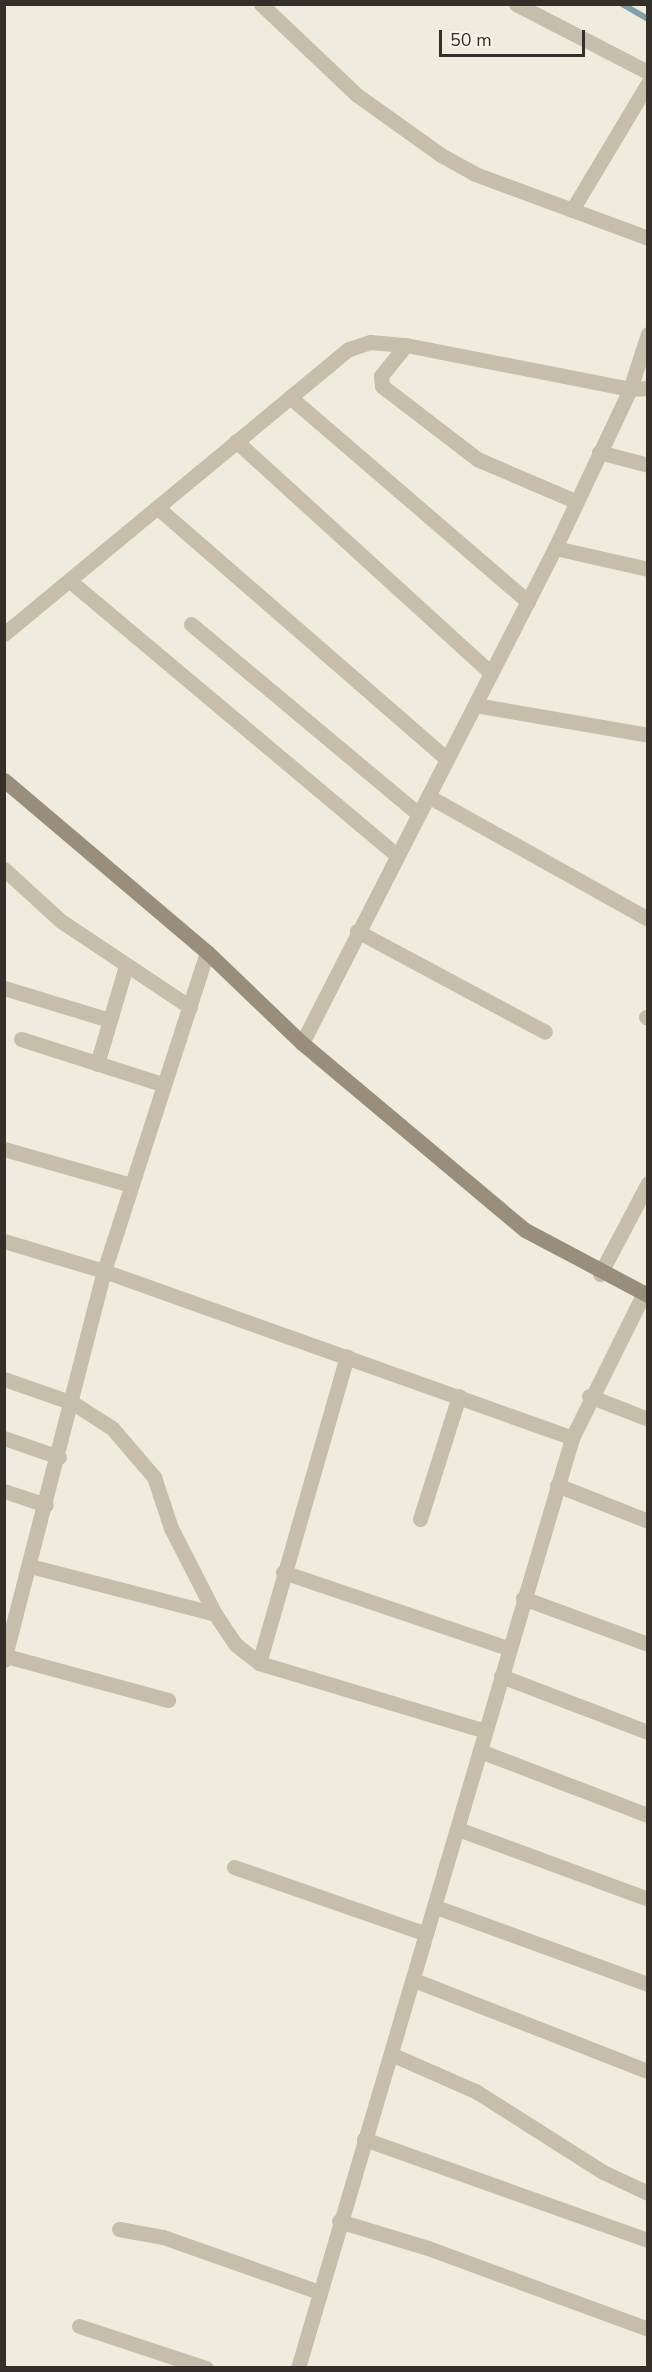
<!DOCTYPE html>
<html>
<head>
<meta charset="utf-8">
<style>
	body { margin:0 }
	#map { position:relative; width:652px; height:2372px; overflow:hidden; background:#efebde; font-family:"Nunito Sans",sans-serif }
	div>[style] { position:absolute }
	.stream>* { height:6px; margin:-3px; padding:0 3px; transform-origin:3px; border-radius:3px; background:#809fa9 }
	.street>* { height:15px; margin:-7.5px; padding:0 7.5px; transform-origin:7.5px; border-radius:7.5px; background:#c6bdab }
	.secondary>* { height:15px; margin:-7.5px; padding:0 7.5px; transform-origin:7.5px; border-radius:7.5px; background:#998d7c }
	span { translate:-50% -50%; white-space:nowrap; text-align:center; line-height:1.15; -webkit-text-stroke:4.5px #f7f4e9; paint-order:stroke }
	.frame { position:absolute; inset:0; border:6px solid #352f29; pointer-events:none }
	.scale { position:absolute; left:439px; top:30px; width:146px; height:27px; box-sizing:border-box; border:3px solid #352f29; border-top:0; padding-left:8px; font-size:18px; line-height:21px; white-space:nowrap; color:#352f29; -webkit-text-stroke:4px #f7f4e9; paint-order:stroke }
</style>
</head>
<body>
<div id="map">
	<div class="stream">
		<i style="left:622px;top:4px;width:30px;rotate:30deg"></i>
	</div>
	<div class="street">
		<i style="left:261px;top:4px;width:132px;rotate:43.5deg"></i>
		<i style="left:357px;top:95px;width:103px;rotate:35.5deg"></i>
		<i style="left:441px;top:155px;width:39px;rotate:29deg"></i>
		<i style="left:475px;top:174px;width:184px;rotate:20.3deg"></i>
		<i style="left:516px;top:4px;width:148px;rotate:27.3deg"></i>
		<i style="left:572px;top:210px;width:148px;rotate:-59.1deg"></i>
		<i style="left:406px;top:345px;width:40px;rotate:129deg"></i>
		<i style="left:381px;top:376px;width:10px;rotate:84deg"></i>
		<i style="left:382px;top:386px;width:120px;rotate:37.5deg"></i>
		<i style="left:477px;top:459px;width:107px;rotate:23.2deg"></i>
		<i style="left:290px;top:397px;width:314px;rotate:40.7deg"></i>
		<i style="left:236px;top:441px;width:345px;rotate:42.3deg"></i>
		<i style="left:599px;top:452px;width:51px;rotate:14.9deg"></i>
		<i style="left:158px;top:508px;width:383px;rotate:41deg"></i>
		<i style="left:555px;top:548px;width:95px;rotate:12.7deg"></i>
		<i style="left:70px;top:581px;width:427px;rotate:40deg"></i>
		<i style="left:191px;top:624px;width:296px;rotate:39.9deg"></i>
		<i style="left:4px;top:634px;width:447px;rotate:-39.6deg"></i>
		<i style="left:349px;top:349px;width:22px;rotate:-18deg"></i>
		<i style="left:370px;top:342px;width:36px;rotate:5deg"></i>
		<i style="left:406px;top:345px;width:228px;rotate:11.1deg"></i>
		<i style="left:630px;top:389px;width:18px;rotate:-3deg"></i>
		<i style="left:475px;top:705px;width:176px;rotate:9.8deg"></i>
		<i style="left:428px;top:796px;width:252px;rotate:29.2deg"></i>
		<i style="left:4px;top:869px;width:77px;rotate:42.4deg"></i>
		<i style="left:61px;top:921px;width:155px;rotate:33.7deg"></i>
		<i style="left:357px;top:931px;width:213px;rotate:28.2deg"></i>
		<i style="left:4px;top:988px;width:110px;rotate:16.9deg"></i>
		<i style="left:646px;top:1017px;width:2px;rotate:27deg"></i>
		<i style="left:21px;top:1039px;width:148px;rotate:17.7deg"></i>
		<i style="left:302px;top:1043px;width:556px;rotate:-62.93deg"></i>
		<i style="left:555px;top:548px;width:176px;rotate:-64.7deg"></i>
		<i style="left:630px;top:389px;width:58px;rotate:-71.9deg"></i>
		<i style="left:97px;top:1064px;width:102px;rotate:-73.5deg"></i>
		<i style="left:4px;top:1149px;width:132px;rotate:15.8deg"></i>
		<i style="left:4px;top:1241px;width:104px;rotate:16.7deg"></i>
		<i style="left:104px;top:1271px;width:497px;rotate:19.6deg"></i>
		<i style="left:600px;top:1274px;width:103px;rotate:-62.2deg"></i>
		<i style="left:4px;top:1379px;width:73px;rotate:19.2deg"></i>
		<i style="left:73px;top:1403px;width:46px;rotate:32.7deg"></i>
		<i style="left:112px;top:1428px;width:65px;rotate:49.4deg"></i>
		<i style="left:154px;top:1477px;width:54px;rotate:71.6deg"></i>
		<i style="left:171px;top:1528px;width:97px;rotate:62.9deg"></i>
		<i style="left:215px;top:1614px;width:36px;rotate:56deg"></i>
		<i style="left:235px;top:1644px;width:31px;rotate:38deg"></i>
		<i style="left:259px;top:1663px;width:319px;rotate:-74deg"></i>
		<i style="left:589px;top:1396px;width:63px;rotate:21.3deg"></i>
		<i style="left:4px;top:1438px;width:58px;rotate:19.1deg"></i>
		<i style="left:557px;top:1485px;width:98px;rotate:21.6deg"></i>
		<i style="left:4px;top:1491px;width:44px;rotate:18.4deg"></i>
		<i style="left:420px;top:1519px;width:129px;rotate:-72.4deg"></i>
		<i style="left:30px;top:1566px;width:191px;rotate:14.5deg"></i>
		<i style="left:283px;top:1572px;width:237px;rotate:18.7deg"></i>
		<i style="left:523px;top:1598px;width:133px;rotate:20.2deg"></i>
		<i style="left:6px;top:1656px;width:168px;rotate:15.2deg"></i>
		<i style="left:4px;top:1660px;width:402px;rotate:-75.6deg"></i>
		<i style="left:104px;top:1271px;width:335px;rotate:-72.1deg"></i>
		<i style="left:259px;top:1663px;width:236px;rotate:16.7deg"></i>
		<i style="left:501px;top:1676px;width:157px;rotate:20.9deg"></i>
		<i style="left:480px;top:1751px;width:180px;rotate:20.9deg"></i>
		<i style="left:458px;top:1829px;width:202px;rotate:20.2deg"></i>
		<i style="left:234px;top:1867px;width:203px;rotate:19.2deg"></i>
		<i style="left:436px;top:1907px;width:226px;rotate:20deg"></i>
		<i style="left:414px;top:1980px;width:251px;rotate:21.3deg"></i>
		<i style="left:391px;top:2054px;width:94px;rotate:23.8deg"></i>
		<i style="left:477px;top:2092px;width:149px;rotate:32.4deg"></i>
		<i style="left:603px;top:2172px;width:50px;rotate:25deg"></i>
		<i style="left:364px;top:2139px;width:301px;rotate:19.6deg"></i>
		<i style="left:339px;top:2221px;width:93px;rotate:16.9deg"></i>
		<i style="left:428px;top:2248px;width:234px;rotate:20.2deg"></i>
		<i style="left:119px;top:2229px;width:45px;rotate:10.3deg"></i>
		<i style="left:163px;top:2237px;width:165px;rotate:19.4deg"></i>
		<i style="left:79px;top:2326px;width:134px;rotate:18.3deg"></i>
		<i style="left:298px;top:2368px;width:970px;rotate:-73.58deg"></i>
		<i style="left:572px;top:1438px;width:162px;rotate:-63.6deg"></i>
	</div>
	<div class="secondary">
		<i style="left:4px;top:780px;width:266px;rotate:40.3deg"></i>
		<i style="left:207px;top:952px;width:132px;rotate:43.8deg"></i>
		<i style="left:302px;top:1043px;width:291px;rotate:40deg"></i>
		<i style="left:525px;top:1230px;width:139px;rotate:27.9deg"></i>
	</div>
	<div class="frame"></div>
	<div class="scale">50 m</div>
</div>
</body>
</html>
